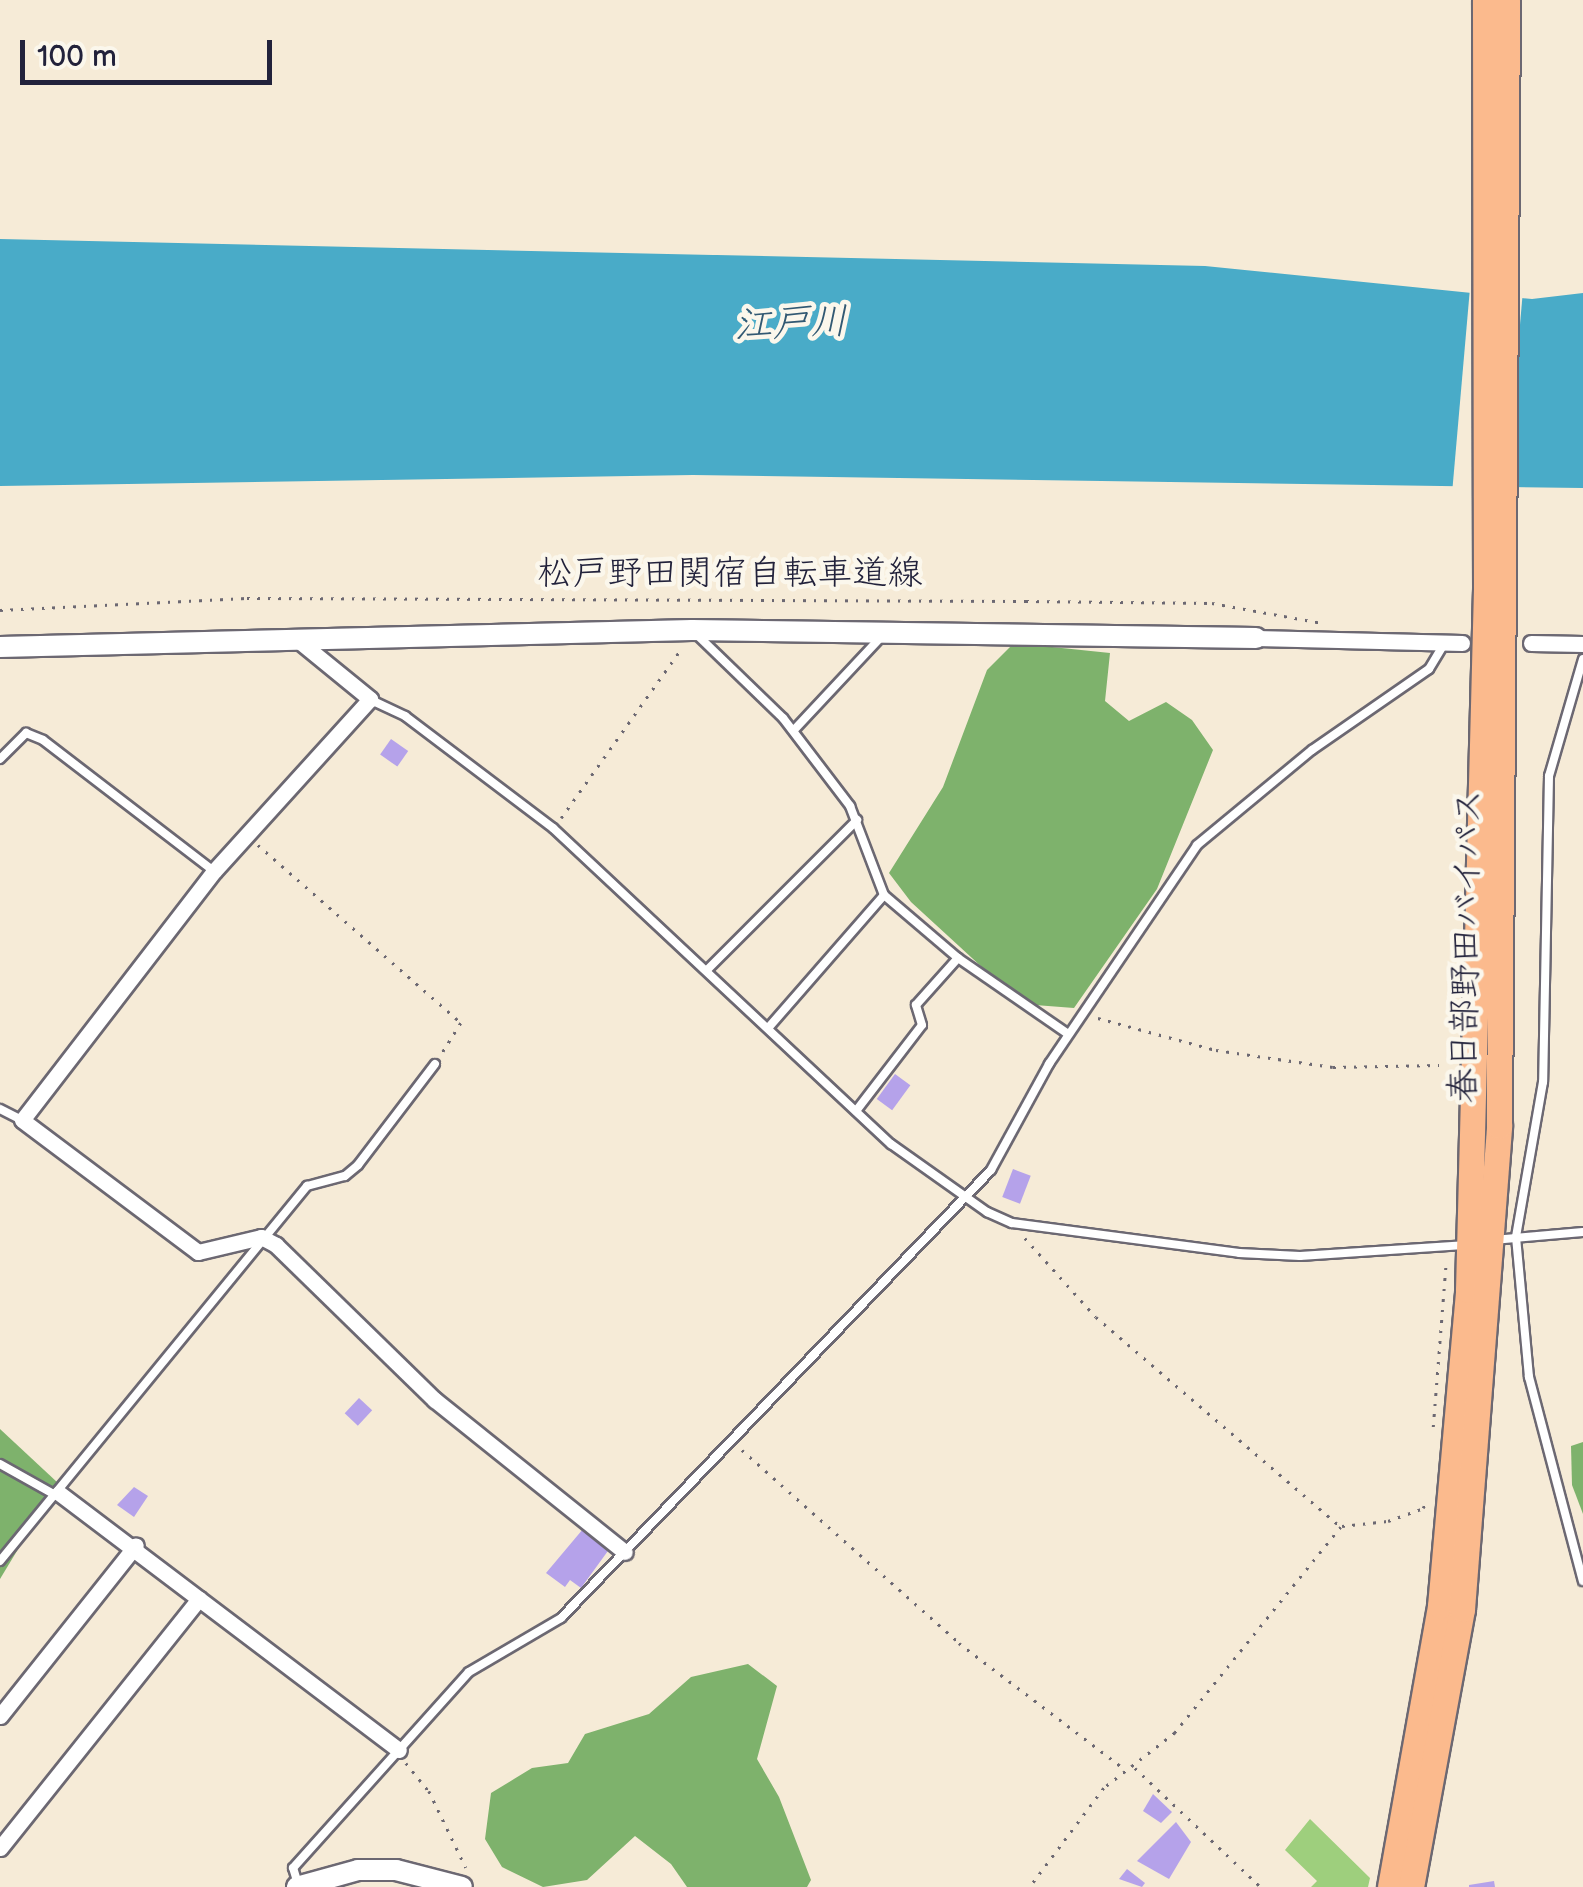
<!DOCTYPE html>
<html>
<head>
<meta charset="utf-8">
<style>
	body { margin:0 }
	#map { position:relative; width:1583px; height:1887px; overflow:hidden; background:#f6ebd7; font-family:"Balsamiq Sans","Klee One",sans-serif }
	div>[style] { position:absolute }
	.green>* { inset:0; background:#9ecf7d }
	.forest>* { inset:0; background:#7eb26c }
	.water>* { inset:0; background:#49abc8 }
	.pier>* { inset:0; background:#f6ebd7; transform-origin:0 0 }
	.building>* { inset:0; background:#b5a2ea; transform-origin:0 0 }
	.path>* { height:2.5px; margin-top:-1.25px; transform-origin:0; background:repeating-linear-gradient(90deg,#6c6872 0 2.5px,transparent 0 10.5px) }
	.roads { filter:drop-shadow(2px 0 #6c6872) drop-shadow(-2px 0 #6c6872) drop-shadow(0 2px #6c6872) drop-shadow(0 -2px #6c6872) }
	.service>* { height:8px; margin:-4px; padding:0 4px; transform-origin:4px; border-radius:4px; background:#fff }
	.minor>* { height:15px; margin:-7.5px; padding:0 7.5px; transform-origin:7.5px; border-radius:7.5px; background:#fff }
	.tertiary>* { height:20px; margin:-10px; padding:0 10px; transform-origin:10px; border-radius:10px; background:#fff }
	.trunk>* { height:25px; margin:-12.5px; padding:0 12.5px; transform-origin:12.5px; border-radius:12.5px; background:#fbba8d }
	span { translate:-50% -50%; white-space:nowrap; text-align:center; line-height:1.15; -webkit-text-stroke:9px #fbf7ec; paint-order:stroke }
	.street-label { font-size:35px; color:#22223b }
	.water-label { font-size:38px; color:#325973; font-style:italic }
	.scale { position:absolute; left:20px; top:40px; width:252px; height:45px; box-sizing:border-box; border:5px solid #22223b; border-top:0; padding-left:12px; font-size:30px; line-height:35px; white-space:nowrap; color:#22223b; -webkit-text-stroke:8px #fbf7ec; paint-order:stroke }
</style>
</head>
<body>
<div id="map">
	<div class="green">
		<i style="clip-path:polygon(1310px 1819px,1370px 1878px,1368px 1887px,1311px 1887px,1317px 1881px,1285px 1850px)"></i>
	</div>
	<div class="forest">
		<i style="clip-path:polygon(1014px 643px,1110px 653px,1105px 701px,1129px 721px,1166px 702px,1192px 720px,1213px 750px,1157px 889px,1074px 1008px,1022px 1004px,911px 902px,889px 873px,943px 787px,987px 670px)"></i>
		<i style="clip-path:polygon(0 1429px,58px 1483px,0 1579px)"></i>
		<i style="clip-path:polygon(1583px 1442px,1583px 1514px,1572px 1485px,1571px 1446px)"></i>
		<i style="clip-path:polygon(748px 1664px,777px 1686px,757px 1759px,779px 1797px,811px 1880px,807px 1887px,687px 1887px,671px 1864px,635px 1836px,587px 1880px,543px 1887px,502px 1867px,485px 1839px,491px 1793px,532px 1768px,568px 1763px,585px 1734px,649px 1714px,691px 1677px)"></i>
	</div>
	<div class="water">
		<i style="clip-path:polygon(0 239px,1205px 266px,1532px 299px,1583px 293px,1583px 488px,693px 475px,0 486px)"></i>
	</div>
	<div class="pier">
		<i style="left:1470px;top:288px;width:53px;height:202px;rotate:5deg"></i>
	</div>
	<div class="building">
		<i style="left:391px;top:739px;width:21px;height:19px;rotate:35deg"></i>
		<i style="left:895px;top:1074px;width:19px;height:31px;rotate:36deg"></i>
		<i style="left:1013px;top:1169px;width:19px;height:30px;rotate:21deg"></i>
		<i style="left:359px;top:1398px;width:18px;height:21px;rotate:43deg"></i>
		<i style="clip-path:polygon(134px 1487px,148px 1496px,134px 1517px,117px 1505px)"></i>
		<i style="clip-path:polygon(583px 1529px,613px 1544px,581px 1588px,570px 1580px,565px 1587px,546px 1573px)"></i>
		<i style="clip-path:polygon(1153px 1794px,1172px 1812px,1161px 1823px,1143px 1811px)"></i>
		<i style="clip-path:polygon(1176px 1822px,1191px 1842px,1169px 1879px,1137px 1861px)"></i>
		<i style="clip-path:polygon(1127px 1869px,1145px 1883px,1142px 1887px,1119px 1879px)"></i>
		<i style="clip-path:polygon(1494px 1881px,1495px 1887px,1469px 1887px,1469px 1885px)"></i>
	</div>
	<div class="path">
		<i style="left:0;top:610px;width:247px;rotate:-2.8deg"></i>
		<i style="left:247px;top:598px;width:779px;rotate:0.22deg"></i>
		<i style="left:1026px;top:601px;width:186px;rotate:0.6deg"></i>
		<i style="left:1212px;top:603px;width:112px;rotate:10.3deg"></i>
		<i style="left:561px;top:818px;width:207px;rotate:-54.6deg"></i>
		<i style="left:258px;top:845px;width:270px;rotate:41.2deg"></i>
		<i style="left:461px;top:1023px;width:36px;rotate:122deg"></i>
		<i style="left:1098px;top:1018px;width:122px;rotate:15.2deg"></i>
		<i style="left:1216px;top:1050px;width:118px;rotate:8.3deg"></i>
		<i style="left:1333px;top:1067px;width:106px;rotate:-1.1deg"></i>
		<i style="left:1025px;top:1238px;width:106px;rotate:48.1deg"></i>
		<i style="left:1096px;top:1317px;width:323px;rotate:40.6deg"></i>
		<i style="left:1341px;top:1527px;width:265px;rotate:128.9deg"></i>
		<i style="left:1175px;top:1733px;width:90px;rotate:142.2deg"></i>
		<i style="left:1104px;top:1788px;width:124px;rotate:126.8deg"></i>
		<i style="left:1433px;top:1427px;width:167px;rotate:-85.5deg"></i>
		<i style="left:742px;top:1450px;width:290px;rotate:41.6deg"></i>
		<i style="left:959px;top:1643px;width:206px;rotate:37.3deg"></i>
		<i style="left:1342px;top:1526px;width:46px;rotate:-6.2deg"></i>
		<i style="left:1388px;top:1521px;width:37px;rotate:-20deg"></i>
		<i style="left:1423px;top:1508px;width:9px;rotate:-63deg"></i>
		<i style="left:406px;top:1763px;width:36px;rotate:51deg"></i>
		<i style="left:429px;top:1791px;width:85px;rotate:64.3deg"></i>
		<i style="left:1135px;top:1768px;width:173px;rotate:43.4deg"></i>
	</div>
	<div class="roads">
		<div class="service">
			<i style="left:695px;top:633px;width:122px;rotate:44deg"></i>
			<i style="left:783px;top:718px;width:111px;rotate:52.7deg"></i>
			<i style="left:850px;top:806px;width:95px;rotate:69.1deg"></i>
			<i style="left:884px;top:895px;width:97px;rotate:40.4deg"></i>
			<i style="left:958px;top:958px;width:134px;rotate:34.6deg"></i>
			<i style="left:1583px;top:659px;width:122px;rotate:106.2deg"></i>
			<i style="left:1549px;top:776px;width:306px;rotate:91.1deg"></i>
			<i style="left:1543px;top:1082px;width:157px;rotate:99.9deg"></i>
			<i style="left:1516px;top:1237px;width:141px;rotate:84.7deg"></i>
			<i style="left:1529px;top:1377px;width:211px;rotate:75.2deg"></i>
			<i style="left:371px;top:700px;width:38px;rotate:25deg"></i>
			<i style="left:405px;top:716px;width:186px;rotate:37.1deg"></i>
			<i style="left:553px;top:828px;width:463px;rotate:43.1deg"></i>
			<i style="left:891px;top:1144px;width:118px;rotate:35.3deg"></i>
			<i style="left:987px;top:1212px;width:27px;rotate:24deg"></i>
			<i style="left:1012px;top:1223px;width:229px;rotate:7.5deg"></i>
			<i style="left:1239px;top:1253px;width:61px;rotate:2.8deg"></i>
			<i style="left:1300px;top:1256px;width:164px;rotate:-3.8deg"></i>
			<i style="left:794px;top:730px;width:127px;rotate:-46.9deg"></i>
			<i style="left:0;top:759px;width:37px;rotate:-45deg"></i>
			<i style="left:26px;top:733px;width:18px;rotate:22deg"></i>
			<i style="left:43px;top:740px;width:215px;rotate:37.5deg"></i>
			<i style="left:708px;top:969px;width:211px;rotate:-45deg"></i>
			<i style="left:769px;top:1027px;width:175px;rotate:-48.9deg"></i>
			<i style="left:0;top:1109px;width:25px;rotate:27deg"></i>
			<i style="left:856px;top:1111px;width:108px;rotate:-52.5deg"></i>
			<i style="left:922px;top:1025px;width:21px;rotate:-107deg"></i>
			<i style="left:916px;top:1005px;width:63px;rotate:-48.2deg"></i>
			<i style="left:1493px;top:1240px;width:90px;rotate:-5.1deg"></i>
			<i style="left:0;top:1464px;width:65px;rotate:29.3deg"></i>
			<i style="left:0;top:1561px;width:485px;rotate:-50.7deg"></i>
			<i style="left:307px;top:1186px;width:39px;rotate:-15deg"></i>
			<i style="left:345px;top:1176px;width:17px;rotate:-40deg"></i>
			<i style="left:358px;top:1165px;width:127px;rotate:-52.7deg"></i>
			<i style="left:298px;top:1884px;width:17px;rotate:-107deg"></i>
			<i style="left:293px;top:1868px;width:263px;rotate:-48.1deg"></i>
			<i style="left:469px;top:1672px;width:107px;rotate:-30.4deg"></i>
			<i style="left:561px;top:1618px;width:621px;rotate:-46.17deg"></i>
			<i style="left:991px;top:1170px;width:121px;rotate:-61.3deg"></i>
			<i style="left:1049px;top:1064px;width:264px;rotate:-55.9deg"></i>
			<i style="left:1197px;top:845px;width:149px;rotate:-39.6deg"></i>
			<i style="left:1312px;top:750px;width:142px;rotate:-34.7deg"></i>
			<i style="left:1429px;top:669px;width:29px;rotate:-59deg"></i>
		</div>
		<div class="minor">
			<i style="left:1256px;top:638px;width:206px;rotate:1.4deg"></i>
			<i style="left:299px;top:641px;width:92px;rotate:39.2deg"></i>
			<i style="left:370px;top:699px;width:232px;rotate:132.2deg"></i>
			<i style="left:214px;top:871px;width:314px;rotate:127.6deg"></i>
			<i style="left:22px;top:1120px;width:220px;rotate:36.9deg"></i>
			<i style="left:198px;top:1252px;width:65px;rotate:-13.4deg"></i>
			<i style="left:261px;top:1237px;width:17px;rotate:28deg"></i>
			<i style="left:276px;top:1245px;width:222px;rotate:44.3deg"></i>
			<i style="left:435px;top:1400px;width:243px;rotate:38.7deg"></i>
			<i style="left:1531px;top:643px;width:52px;rotate:1.1deg"></i>
			<i style="left:59px;top:1493px;width:426px;rotate:37.1deg"></i>
			<i style="left:0;top:1716px;width:218px;rotate:-51.5deg"></i>
			<i style="left:0;top:1848px;width:319px;rotate:-51.4deg"></i>
		</div>
		<div class="tertiary">
			<i style="left:0;top:647px;width:692px;rotate:-1.41deg"></i>
			<i style="left:692px;top:630px;width:564px;rotate:0.81deg"></i>
			<i style="left:297px;top:1887px;width:63px;rotate:-15.6deg"></i>
			<i style="left:358px;top:1870px;width:38px"></i>
			<i style="left:396px;top:1870px;width:68px;rotate:14.4deg"></i>
		</div>
		<div class="trunk">
			<i style="left:1390px;top:1887px;width:285px;rotate:-79.9deg"></i>
			<i style="left:1440px;top:1606px;width:317px;rotate:-84.9deg"></i>
			<i style="left:1468px;top:1290px;width:702px;rotate:-88.53deg"></i>
			<i style="left:1486px;top:588px;width:588px;rotate:-90.1deg"></i>
			<i style="left:1411px;top:1887px;width:283px;rotate:-79.6deg"></i>
			<i style="left:1462px;top:1609px;width:484px;rotate:-85.6deg"></i>
			<i style="left:1499px;top:1126px;width:1126px;rotate:-89.59deg"></i>
		</div>
	</div>
	<div class="street-label">
		<span style="left:730px;top:574px">松戸野田関宿自転車道線</span>
		<span style="left:1467px;top:946px;rotate:-89deg">春日部野田バイパス</span>
	</div>
	<div class="water-label">
		<span style="left:791px;top:324px;rotate:-2deg">江戸川</span>
	</div>
	<div class="scale">100 m</div>
</div>
</body>
</html>
